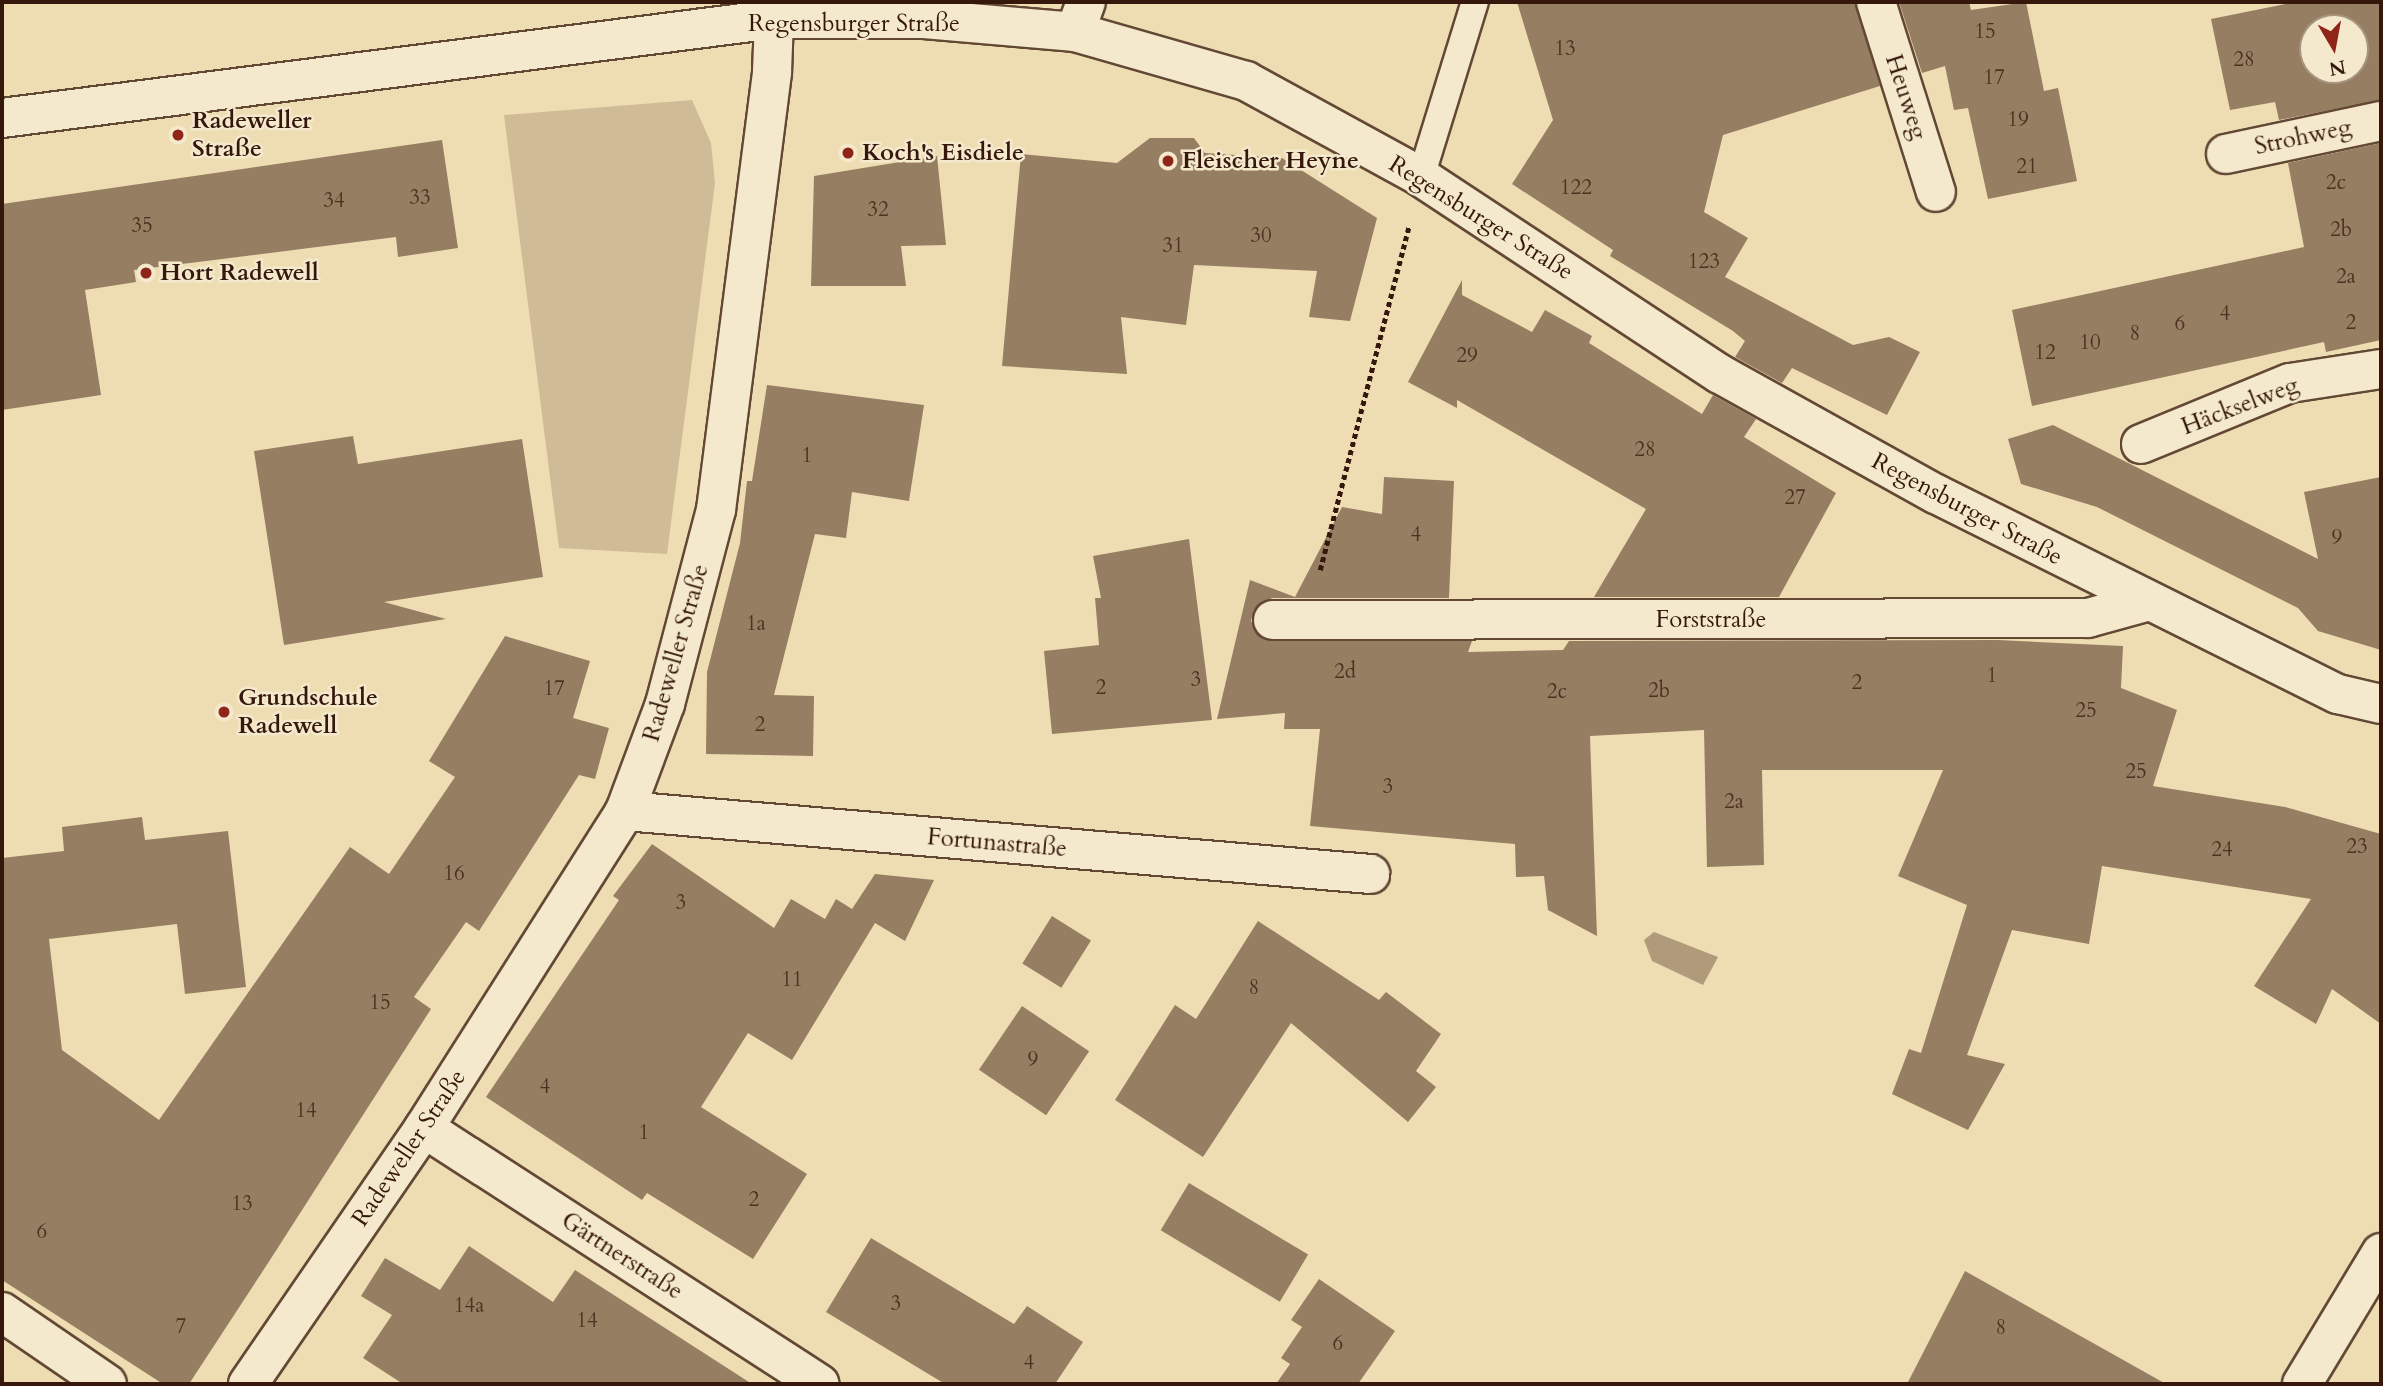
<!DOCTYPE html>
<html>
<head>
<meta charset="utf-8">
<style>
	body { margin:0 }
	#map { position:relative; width:2383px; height:1386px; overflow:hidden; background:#eeddb2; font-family:Cardo,serif }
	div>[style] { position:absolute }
	.green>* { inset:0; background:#cfbb96 }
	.water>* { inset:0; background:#af9a79 }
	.building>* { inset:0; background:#957e62; transform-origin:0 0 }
	.path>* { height:4.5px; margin-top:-2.25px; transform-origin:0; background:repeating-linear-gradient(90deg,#35170b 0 5px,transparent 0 8.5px) }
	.roads { filter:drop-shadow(2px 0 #634835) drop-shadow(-2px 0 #634835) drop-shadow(0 2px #634835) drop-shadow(0 -2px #634835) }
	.service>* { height:26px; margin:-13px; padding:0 13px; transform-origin:13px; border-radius:13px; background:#f4e9cd }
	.minor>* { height:38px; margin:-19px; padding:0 19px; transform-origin:19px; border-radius:19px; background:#f4e9cd }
	.secondary>* { height:38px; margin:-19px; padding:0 19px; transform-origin:19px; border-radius:19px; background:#f4e9cd }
	.dots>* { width:19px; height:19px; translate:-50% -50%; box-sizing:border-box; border:4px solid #f4e9cd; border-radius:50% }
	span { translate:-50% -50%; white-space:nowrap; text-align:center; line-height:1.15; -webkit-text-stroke:5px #f4e9cd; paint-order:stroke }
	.number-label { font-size:21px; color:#4d3121 }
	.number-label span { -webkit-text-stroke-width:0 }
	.street-label { font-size:24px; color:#35170b }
	.poi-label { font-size:24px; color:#35170b; font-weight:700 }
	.left { translate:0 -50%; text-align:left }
	.frame { position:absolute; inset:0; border:4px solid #35170b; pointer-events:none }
	.north { position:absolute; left:2299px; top:14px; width:70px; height:70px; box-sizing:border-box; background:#f4e9cd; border:2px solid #a8957f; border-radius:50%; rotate:170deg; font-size:19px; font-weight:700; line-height:28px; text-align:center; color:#35170b }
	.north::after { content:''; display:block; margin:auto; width:24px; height:32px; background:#8f2418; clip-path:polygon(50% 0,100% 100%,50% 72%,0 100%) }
</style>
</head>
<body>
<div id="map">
	<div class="green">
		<i style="clip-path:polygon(692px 100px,711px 143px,715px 183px,667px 554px,559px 548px,504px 115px)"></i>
	</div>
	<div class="water">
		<i style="clip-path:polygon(1654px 932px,1718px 957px,1703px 985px,1652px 961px,1644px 940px)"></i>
	</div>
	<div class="building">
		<i style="clip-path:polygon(1517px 2px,1855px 2px,1880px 86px,1723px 135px,1704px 212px,1748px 238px,1725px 277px,1853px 345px,1889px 337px,1920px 352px,1887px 415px,1792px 368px,1782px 383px,1735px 357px,1745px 341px,1733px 331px,1610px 256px,1613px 250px,1512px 184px,1553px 120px)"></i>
		<i style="clip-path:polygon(1899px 2px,1969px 2px,1971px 10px,2026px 2px,2044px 91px,2058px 88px,2077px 181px,1988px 199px,1968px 108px,1954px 110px,1945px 66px,1922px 73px)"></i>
		<i style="clip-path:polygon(evenodd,2296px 2px,2381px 2px,2381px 100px,2279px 120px,2275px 102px,2230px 110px,2211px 19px,2296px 2px,2313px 28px,2355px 28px,2355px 70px,2313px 70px,2313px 28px)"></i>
		<i style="clip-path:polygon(1150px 138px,1194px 138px,1205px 153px,1282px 158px,1377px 218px,1350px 321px,1309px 317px,1317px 271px,1194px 265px,1186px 325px,1121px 317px,1127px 374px,1002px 366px,1021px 154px,1117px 163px)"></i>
		<i style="clip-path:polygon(442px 140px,458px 248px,398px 257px,396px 237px,134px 270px,136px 282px,85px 290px,101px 395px,2px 410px,2px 204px)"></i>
		<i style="clip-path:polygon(2381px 143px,2381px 340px,2326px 352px,2324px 342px,2032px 406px,2012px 310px,2304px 247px,2288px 163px)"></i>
		<i style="clip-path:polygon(937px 156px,946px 245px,901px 246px,906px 286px,811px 286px,814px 176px)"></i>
		<i style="clip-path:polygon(1462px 280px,1462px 295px,1532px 332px,1545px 310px,1592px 336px,1589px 343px,1702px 414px,1713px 395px,1756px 419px,1744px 437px,1836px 493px,1779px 597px,1594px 597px,1646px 509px,1457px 400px,1457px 408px,1408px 382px)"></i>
		<i style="clip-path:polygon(767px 385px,924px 405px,909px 501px,852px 492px,846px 538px,815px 534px,774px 695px,814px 696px,813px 756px,706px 754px,707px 672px,740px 543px,747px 481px,752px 481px)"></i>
		<i style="clip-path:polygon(2053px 425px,2318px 559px,2304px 492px,2381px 477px,2381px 650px,2318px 631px,2298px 608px,2097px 507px,2021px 484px,2008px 439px)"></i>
		<i style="clip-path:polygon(353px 436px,358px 464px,522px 439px,543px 577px,384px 602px,446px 619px,284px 645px,254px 451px)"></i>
		<i style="clip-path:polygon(1384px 477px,1454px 481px,1449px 598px,1272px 598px,1254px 610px,1251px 621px,1262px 639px,1472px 641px,1468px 652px,1563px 650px,1569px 641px,1998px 640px,2123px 646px,2121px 688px,2177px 710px,2153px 786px,2285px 807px,2381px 834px,2381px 1024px,2332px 989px,2316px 1024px,2254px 986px,2311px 899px,2102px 866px,2089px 944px,2012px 930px,1967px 1055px,2005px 1064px,1968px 1130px,1892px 1094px,1909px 1049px,1921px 1053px,1967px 905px,1898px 876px,1943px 770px,1762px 770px,1764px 865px,1707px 867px,1704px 730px,1590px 736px,1597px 936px,1548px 910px,1544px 876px,1516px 877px,1515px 844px,1310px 826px,1320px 729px,1284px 729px,1285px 713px,1217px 719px,1250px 580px,1295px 597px,1342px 507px,1382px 514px)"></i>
		<i style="clip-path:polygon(1189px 539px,1212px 720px,1052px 734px,1044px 651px,1099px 645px,1095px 598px,1101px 598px,1093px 556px)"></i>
		<i style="clip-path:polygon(505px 636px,590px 661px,573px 718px,609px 728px,595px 779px,579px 775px,479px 931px,466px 922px,414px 997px,431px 1009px,270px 1260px,189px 1384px,163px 1384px,2px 1280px,2px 858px,64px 851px,62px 827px,142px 817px,145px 840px,228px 831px,246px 987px,185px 994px,177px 924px,49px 939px,62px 1050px,159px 1120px,350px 847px,389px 874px,455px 777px,429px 761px)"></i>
		<i style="clip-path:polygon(652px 844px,774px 928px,791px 899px,825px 919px,836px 899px,873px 922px,852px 909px,875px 874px,934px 880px,905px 941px,875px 923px,792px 1060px,748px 1033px,701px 1107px,807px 1174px,753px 1259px,647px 1193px,642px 1200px,486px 1097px,619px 900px,613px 896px)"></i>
		<i style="left:1052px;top:916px;width:46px;height:56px;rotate:32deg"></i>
		<i style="clip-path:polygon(1258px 921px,1379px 1000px,1386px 992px,1441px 1034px,1416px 1071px,1436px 1087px,1408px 1122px,1291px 1023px,1203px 1157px,1115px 1100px,1175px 1005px,1196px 1019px)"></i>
		<i style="left:1022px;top:1006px;width:81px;height:77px;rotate:34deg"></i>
		<i style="left:1189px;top:1183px;width:139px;height:55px;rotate:31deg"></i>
		<i style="clip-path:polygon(871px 1238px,1014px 1324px,1027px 1306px,1083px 1342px,1055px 1384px,945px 1384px,826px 1312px)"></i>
		<i style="clip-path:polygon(469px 1246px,553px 1302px,575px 1270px,752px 1384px,403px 1384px,363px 1358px,392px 1315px,361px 1296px,385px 1258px,440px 1290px)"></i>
		<i style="clip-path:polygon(1965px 1271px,2166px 1384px,1907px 1384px)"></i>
		<i style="clip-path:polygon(1319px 1279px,1395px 1331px,1358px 1384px,1276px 1384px,1290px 1364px,1281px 1358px,1302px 1327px,1291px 1320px)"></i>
	</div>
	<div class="path">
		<i style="left:1320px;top:570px;width:355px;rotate:-75.5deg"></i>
	</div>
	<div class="roads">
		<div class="service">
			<i style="left:1421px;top:177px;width:183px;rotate:-72.9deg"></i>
		</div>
		<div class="minor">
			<i style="left:1876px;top:2px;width:199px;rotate:72.5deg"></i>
			<i style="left:1075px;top:32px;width:32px;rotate:-70deg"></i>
			<i style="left:2226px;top:154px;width:158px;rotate:-12deg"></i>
			<i style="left:2141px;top:444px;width:161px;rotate:-22.3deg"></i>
			<i style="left:2290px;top:383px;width:92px;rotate:-8.7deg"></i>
			<i style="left:1273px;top:620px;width:815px;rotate:-0.14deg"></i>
			<i style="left:2088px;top:618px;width:60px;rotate:-15.4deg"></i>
			<i style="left:625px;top:811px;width:748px;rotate:4.83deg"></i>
			<i style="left:424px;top:1128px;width:471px;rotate:32.9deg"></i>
			<i style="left:2px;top:1312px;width:127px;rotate:34.4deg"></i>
			<i style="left:248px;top:1384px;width:311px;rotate:-55.5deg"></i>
			<i style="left:424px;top:1128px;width:375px;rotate:-57.6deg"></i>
			<i style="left:625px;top:811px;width:114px;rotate:-69.5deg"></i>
			<i style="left:665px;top:704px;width:201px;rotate:-75.3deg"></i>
			<i style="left:716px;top:510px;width:442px;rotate:-82.7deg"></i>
			<i style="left:772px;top:72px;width:53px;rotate:-87.8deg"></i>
			<i style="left:2302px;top:1384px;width:153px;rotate:-58.9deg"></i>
		</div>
		<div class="secondary">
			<i style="left:2px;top:118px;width:778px;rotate:-7.31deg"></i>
			<i style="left:774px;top:19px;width:150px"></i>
			<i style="left:924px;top:19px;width:152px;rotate:4.9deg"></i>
			<i style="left:1075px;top:32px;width:178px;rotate:16deg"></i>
			<i style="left:1246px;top:81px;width:200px;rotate:28.7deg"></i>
			<i style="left:1421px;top:177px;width:358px;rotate:33.4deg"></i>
			<i style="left:1720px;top:374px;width:247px;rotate:29.1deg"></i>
			<i style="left:1936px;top:494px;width:449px;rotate:26.5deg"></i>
			<i style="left:2338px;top:694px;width:44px;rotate:13.1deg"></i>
		</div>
	</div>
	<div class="dots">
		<i style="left:178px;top:135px;background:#8f2418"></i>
		<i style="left:848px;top:153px;background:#8f2418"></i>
		<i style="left:1168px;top:161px;background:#8f2418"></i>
		<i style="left:146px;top:273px;background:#8f2418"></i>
		<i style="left:224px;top:712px;background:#8f2418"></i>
	</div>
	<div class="number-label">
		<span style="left:1985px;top:32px">15</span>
		<span style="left:1565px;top:49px">13</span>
		<span style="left:2244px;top:60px">28</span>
		<span style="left:1994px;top:78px">17</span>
		<span style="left:2018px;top:120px">19</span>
		<span style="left:2027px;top:167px">21</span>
		<span style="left:2336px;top:183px">2c</span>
		<span style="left:1576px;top:188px">122</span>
		<span style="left:420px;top:198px">33</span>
		<span style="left:334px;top:201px">34</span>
		<span style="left:878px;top:210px">32</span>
		<span style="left:142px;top:226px">35</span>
		<span style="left:2341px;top:230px">2b</span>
		<span style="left:1261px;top:236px">30</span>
		<span style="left:1173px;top:246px">31</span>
		<span style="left:1704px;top:262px">123</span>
		<span style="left:2346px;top:277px">2a</span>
		<span style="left:2225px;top:314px">4</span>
		<span style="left:2351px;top:323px">2</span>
		<span style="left:2180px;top:324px">6</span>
		<span style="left:2135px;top:334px">8</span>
		<span style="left:2090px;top:343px">10</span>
		<span style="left:2045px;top:353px">12</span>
		<span style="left:1467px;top:356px">29</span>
		<span style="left:1645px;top:450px">28</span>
		<span style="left:807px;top:456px">1</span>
		<span style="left:1795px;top:498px">27</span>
		<span style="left:1416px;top:535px">4</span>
		<span style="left:2337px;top:538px">9</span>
		<span style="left:756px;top:624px">1a</span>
		<span style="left:1345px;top:672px">2d</span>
		<span style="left:1992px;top:676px">1</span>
		<span style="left:1196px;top:680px">3</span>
		<span style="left:1857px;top:683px">2</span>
		<span style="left:1101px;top:688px">2</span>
		<span style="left:554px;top:689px">17</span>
		<span style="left:1659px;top:691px">2b</span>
		<span style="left:1557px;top:692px">2c</span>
		<span style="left:2086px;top:711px">25</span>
		<span style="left:760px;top:725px">2</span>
		<span style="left:2136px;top:772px">25</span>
		<span style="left:1388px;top:787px">3</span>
		<span style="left:1734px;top:802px">2a</span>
		<span style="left:2357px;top:847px">23</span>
		<span style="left:2222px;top:850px">24</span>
		<span style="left:454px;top:874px">16</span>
		<span style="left:681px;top:903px">3</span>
		<span style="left:792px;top:980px">11</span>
		<span style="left:1254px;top:988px">8</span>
		<span style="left:380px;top:1003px">15</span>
		<span style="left:1033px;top:1060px">9</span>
		<span style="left:545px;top:1087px">4</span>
		<span style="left:306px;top:1111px">14</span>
		<span style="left:644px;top:1133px">1</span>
		<span style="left:754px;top:1200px">2</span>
		<span style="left:242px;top:1204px">13</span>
		<span style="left:42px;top:1232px">6</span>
		<span style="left:896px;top:1304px">3</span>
		<span style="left:469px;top:1306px">14a</span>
		<span style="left:587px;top:1321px">14</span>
		<span style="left:181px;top:1327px">7</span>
		<span style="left:2001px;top:1328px">8</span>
		<span style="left:1338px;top:1344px">6</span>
		<span style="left:1029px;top:1363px">4</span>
	</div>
	<div class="street-label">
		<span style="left:854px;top:24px">Regensburger Straße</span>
		<span style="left:1906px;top:97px;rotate:72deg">Heuweg</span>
		<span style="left:2303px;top:137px;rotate:-12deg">Strohweg</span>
		<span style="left:1481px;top:218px;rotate:32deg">Regensburger Straße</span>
		<span style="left:2240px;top:406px;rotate:-21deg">Häckselweg</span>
		<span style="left:1967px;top:509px;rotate:28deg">Regensburger Straße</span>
		<span style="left:1711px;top:620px">Forststraße</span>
		<span style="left:676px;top:653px;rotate:-74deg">Radeweller Straße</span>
		<span style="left:997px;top:843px;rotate:5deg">Fortunastraße</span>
		<span style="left:409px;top:1148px;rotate:-56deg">Radeweller Straße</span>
		<span style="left:622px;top:1256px;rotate:33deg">Gärtnerstraße</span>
	</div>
	<div class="poi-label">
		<span class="left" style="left:192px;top:135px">Radeweller<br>Straße</span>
		<span class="left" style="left:862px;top:153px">Koch's Eisdiele</span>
		<span class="left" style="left:1182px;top:161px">Fleischer Heyne</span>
		<span class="left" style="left:160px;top:273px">Hort Radewell</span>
		<span class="left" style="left:238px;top:712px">Grundschule<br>Radewell</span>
	</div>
	<div class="frame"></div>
	<div class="north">N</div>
</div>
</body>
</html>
